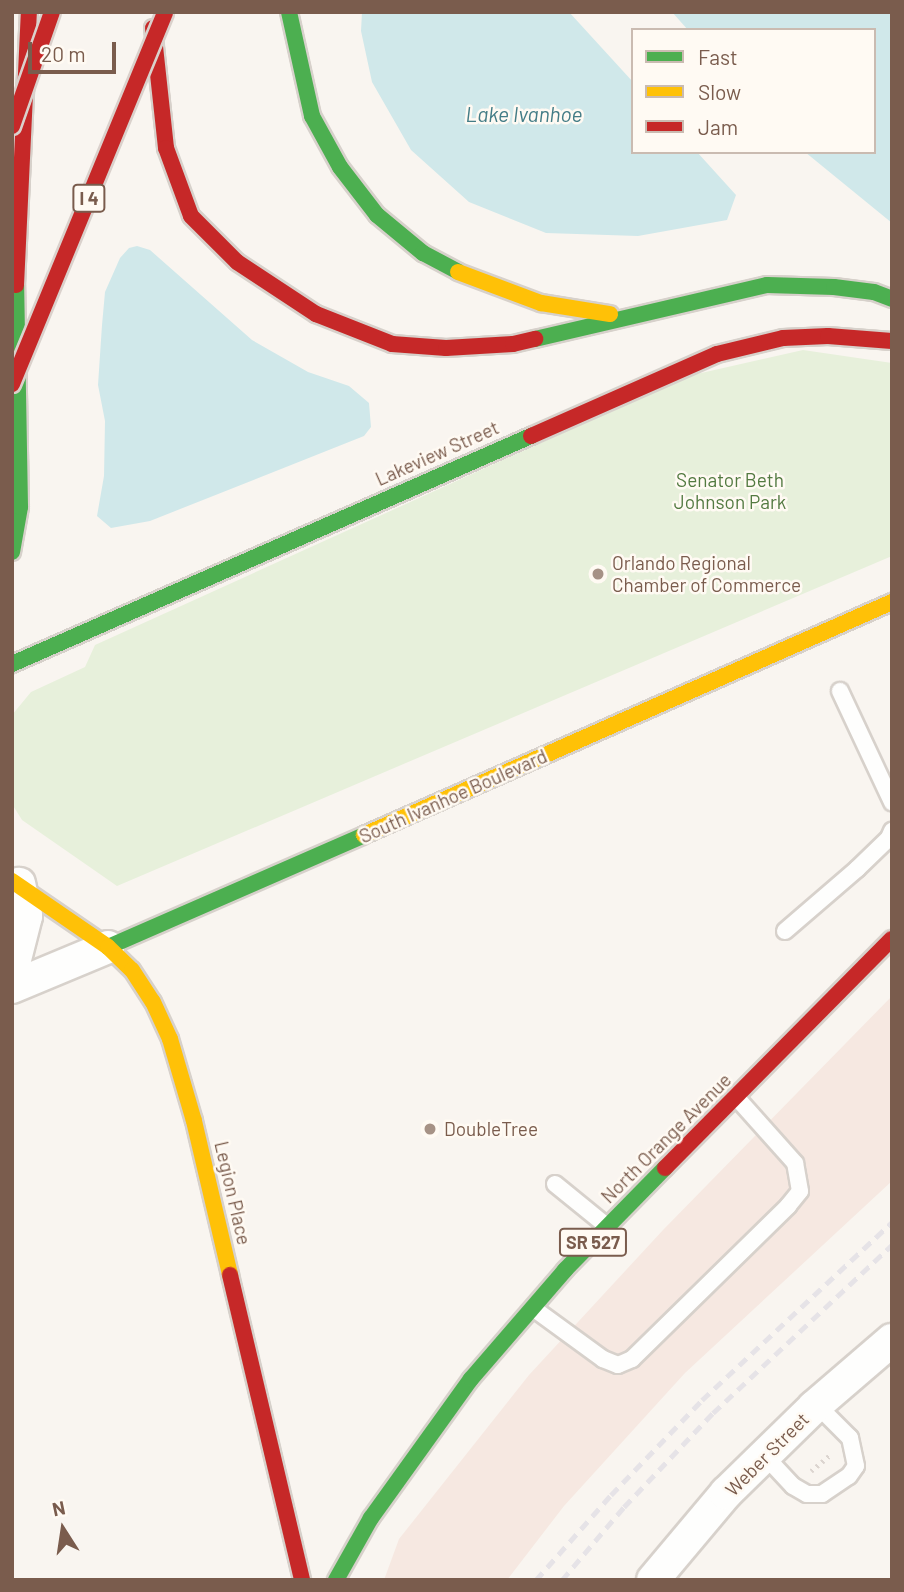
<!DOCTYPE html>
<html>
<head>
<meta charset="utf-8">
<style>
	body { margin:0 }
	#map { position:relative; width:904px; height:1592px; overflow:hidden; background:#f9f5f0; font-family:Barlow,sans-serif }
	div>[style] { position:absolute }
	.commercial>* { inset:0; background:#f6e8e1 }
	.green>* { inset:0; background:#e7f0db }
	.water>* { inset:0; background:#d0e8ea }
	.path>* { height:4.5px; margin-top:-2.25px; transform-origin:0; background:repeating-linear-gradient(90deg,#dcd5d0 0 2px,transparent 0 7px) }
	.roads { filter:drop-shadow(2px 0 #d7d1cb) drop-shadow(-2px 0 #d7d1cb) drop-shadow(0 2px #d7d1cb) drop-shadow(0 -2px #d7d1cb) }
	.lane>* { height:16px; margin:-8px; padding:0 8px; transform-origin:8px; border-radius:8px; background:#fefefd }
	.street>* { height:32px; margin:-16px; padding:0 16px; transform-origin:16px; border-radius:16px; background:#fefefd }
	.fast>* { height:16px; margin:-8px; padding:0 8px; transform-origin:8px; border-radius:8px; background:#4caf50 }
	.slow>* { height:16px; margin:-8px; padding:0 8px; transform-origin:8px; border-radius:8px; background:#ffc107 }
	.jam>* { height:16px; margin:-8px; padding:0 8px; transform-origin:8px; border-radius:8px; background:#c62828 }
	.rail>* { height:5px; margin-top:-2.5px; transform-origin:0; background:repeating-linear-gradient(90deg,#e6e3e7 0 10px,transparent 0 17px) }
	.bridges { filter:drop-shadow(2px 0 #dad1cc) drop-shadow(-2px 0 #dad1cc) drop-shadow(0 2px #dad1cc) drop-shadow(0 -2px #dad1cc) }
	.jam-bridge>* { height:16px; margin:-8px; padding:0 8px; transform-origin:8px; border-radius:8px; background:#c62828 }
	.dots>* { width:19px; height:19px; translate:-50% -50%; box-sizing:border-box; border:4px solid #fffaf3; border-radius:50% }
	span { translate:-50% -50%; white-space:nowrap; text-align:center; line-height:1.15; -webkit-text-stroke:5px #fffaf3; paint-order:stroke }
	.shield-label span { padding:2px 5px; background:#fffaf3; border:2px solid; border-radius:5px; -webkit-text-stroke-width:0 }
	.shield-label { font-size:18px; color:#7a5c4d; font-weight:700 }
	.street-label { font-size:19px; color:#7a5c4d }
	.park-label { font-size:19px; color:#537a41 }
	.poi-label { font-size:19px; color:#7a5c4d }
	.left { translate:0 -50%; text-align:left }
	.water-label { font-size:21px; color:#437c86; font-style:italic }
	.frame { position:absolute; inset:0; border:14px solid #7a5c4d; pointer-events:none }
	.legend { position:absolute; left:631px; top:28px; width:245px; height:126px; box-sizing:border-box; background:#fffaf3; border:2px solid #cabbb1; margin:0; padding:9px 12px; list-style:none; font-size:21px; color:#7a5c4d }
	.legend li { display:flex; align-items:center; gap:14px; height:35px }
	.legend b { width:35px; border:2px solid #cabbb1 }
	.north { position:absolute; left:28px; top:1494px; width:70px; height:70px; -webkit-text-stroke:5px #fffaf3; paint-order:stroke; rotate:348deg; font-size:19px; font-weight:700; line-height:28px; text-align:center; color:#7a5c4d }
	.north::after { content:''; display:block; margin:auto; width:24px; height:32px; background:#7a5c4d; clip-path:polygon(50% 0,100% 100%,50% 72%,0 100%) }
	.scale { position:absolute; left:28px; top:42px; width:88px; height:32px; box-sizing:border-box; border:4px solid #7a5c4d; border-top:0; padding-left:9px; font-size:21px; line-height:24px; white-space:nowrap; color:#7a5c4d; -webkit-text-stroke:5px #fffaf3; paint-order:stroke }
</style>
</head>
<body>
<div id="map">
	<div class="commercial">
		<i style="clip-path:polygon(892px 996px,892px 1181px,685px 1373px,564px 1506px,507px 1580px,384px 1580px,399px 1539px,529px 1375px,663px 1230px)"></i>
	</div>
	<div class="green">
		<i style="clip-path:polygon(803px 350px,892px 363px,892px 556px,117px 886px,22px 820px,12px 804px,12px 715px,31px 692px,85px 667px,95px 645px,688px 376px)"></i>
	</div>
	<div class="water">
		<i style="clip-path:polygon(362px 12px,569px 12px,633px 82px,633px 152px,697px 152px,736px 195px,727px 220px,638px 236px,546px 233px,469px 202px,411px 150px,372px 82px,361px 31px)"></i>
		<i style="clip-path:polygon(672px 12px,892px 12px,892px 223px,805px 152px,874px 152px,874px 30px,688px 30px)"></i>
		<i style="clip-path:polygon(137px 246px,150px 250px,252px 340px,308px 372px,349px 386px,369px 403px,371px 427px,364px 436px,150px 521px,111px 528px,97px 516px,104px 476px,105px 421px,98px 385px,102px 325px,105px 292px,120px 258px,129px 248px)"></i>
	</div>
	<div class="path">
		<i style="left:811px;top:1471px;width:26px;rotate:-40deg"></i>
	</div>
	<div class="roads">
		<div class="lane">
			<i style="left:840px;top:691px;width:123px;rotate:64.9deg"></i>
			<i style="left:785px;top:931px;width:95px;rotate:-40.7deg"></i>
			<i style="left:857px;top:869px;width:45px;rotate:-44.1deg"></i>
			<i style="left:889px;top:838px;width:8px;rotate:-67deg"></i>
			<i style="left:555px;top:1184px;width:68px;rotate:39.1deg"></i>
			<i style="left:533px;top:1308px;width:87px;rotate:36.1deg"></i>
			<i style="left:603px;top:1359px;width:16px;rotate:22deg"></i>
			<i style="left:618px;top:1365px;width:15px;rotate:-23deg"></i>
			<i style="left:632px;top:1359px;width:219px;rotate:-44.4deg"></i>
			<i style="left:788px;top:1206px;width:19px;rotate:-51deg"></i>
			<i style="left:800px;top:1191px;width:28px;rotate:-100deg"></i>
			<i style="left:795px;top:1163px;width:89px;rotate:-131.8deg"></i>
			<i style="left:765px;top:1456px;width:41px;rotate:47deg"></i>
			<i style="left:793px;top:1486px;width:16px;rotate:30deg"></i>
			<i style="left:807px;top:1494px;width:15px"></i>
			<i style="left:822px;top:1494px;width:32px;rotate:-34deg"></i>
			<i style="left:849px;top:1476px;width:12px;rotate:-55deg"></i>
			<i style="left:856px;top:1466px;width:29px;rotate:-102deg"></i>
			<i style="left:850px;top:1438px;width:47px;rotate:-135deg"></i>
		</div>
		<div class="street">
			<i style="left:12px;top:971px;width:57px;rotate:-75.7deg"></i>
			<i style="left:26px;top:916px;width:33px;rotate:-102deg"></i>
			<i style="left:12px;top:987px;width:104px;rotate:-22.6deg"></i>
			<i style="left:653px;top:1580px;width:114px;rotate:-50deg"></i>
			<i style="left:726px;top:1493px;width:123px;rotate:-44.3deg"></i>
			<i style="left:814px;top:1407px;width:103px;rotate:-40.7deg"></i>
		</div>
		<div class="fast">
			<i style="left:289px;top:12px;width:107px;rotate:77.5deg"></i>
			<i style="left:312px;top:116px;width:58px;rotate:61.2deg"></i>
			<i style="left:340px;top:167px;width:61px;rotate:52.4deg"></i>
			<i style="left:377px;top:215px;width:60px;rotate:39.6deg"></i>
			<i style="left:423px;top:253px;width:40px;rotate:28deg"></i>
			<i style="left:535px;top:339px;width:238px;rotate:-13.1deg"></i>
			<i style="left:767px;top:285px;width:67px;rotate:1.7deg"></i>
			<i style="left:834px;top:287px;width:40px;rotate:7.1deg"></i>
			<i style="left:874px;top:292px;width:19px;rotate:21deg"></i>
			<i style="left:12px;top:552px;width:46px;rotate:-79.9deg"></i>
			<i style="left:20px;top:507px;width:222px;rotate:-91deg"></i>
			<i style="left:12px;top:664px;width:567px;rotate:-23.72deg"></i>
			<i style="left:108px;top:947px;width:279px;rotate:-23.6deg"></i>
			<i style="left:336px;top:1580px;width:71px;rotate:-60.6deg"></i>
			<i style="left:371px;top:1518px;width:171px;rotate:-54.3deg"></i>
			<i style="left:471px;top:1379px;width:144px;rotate:-49.2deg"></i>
			<i style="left:565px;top:1270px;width:143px;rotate:-45.6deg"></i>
		</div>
		<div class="slow">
			<i style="left:458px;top:272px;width:89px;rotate:20.5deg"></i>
			<i style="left:541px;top:303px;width:70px;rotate:9.1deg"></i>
			<i style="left:364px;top:835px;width:577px;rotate:-23.81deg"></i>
			<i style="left:12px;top:881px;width:116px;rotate:34.5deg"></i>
			<i style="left:108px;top:947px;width:33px;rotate:44deg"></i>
			<i style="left:132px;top:970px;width:38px;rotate:57deg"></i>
			<i style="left:153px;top:1002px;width:41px;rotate:65.3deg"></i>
			<i style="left:170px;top:1039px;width:85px;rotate:73.7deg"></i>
			<i style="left:194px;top:1121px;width:158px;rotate:76.8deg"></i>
		</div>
		<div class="jam">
			<i style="left:153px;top:28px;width:121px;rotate:83.8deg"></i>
			<i style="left:166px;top:148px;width:72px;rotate:69.8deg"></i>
			<i style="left:191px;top:216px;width:65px;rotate:45deg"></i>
			<i style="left:237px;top:262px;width:95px;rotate:33.4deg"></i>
			<i style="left:316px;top:314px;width:82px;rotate:21.5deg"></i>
			<i style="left:392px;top:344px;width:54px;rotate:4.2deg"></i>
			<i style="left:446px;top:348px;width:67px;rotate:-3.4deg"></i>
			<i style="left:513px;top:344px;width:23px;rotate:-13deg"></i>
			<i style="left:16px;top:285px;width:273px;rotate:-87.3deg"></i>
			<i style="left:531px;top:436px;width:203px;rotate:-23.8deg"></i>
			<i style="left:717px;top:354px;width:68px;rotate:-13.6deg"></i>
			<i style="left:783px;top:338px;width:45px;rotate:-2.5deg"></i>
			<i style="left:828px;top:336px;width:64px;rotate:4.5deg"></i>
			<i style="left:665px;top:1168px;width:322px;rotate:-45.3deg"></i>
			<i style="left:230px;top:1275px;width:313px;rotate:76.7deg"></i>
		</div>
	</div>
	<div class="rail">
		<i style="left:536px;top:1580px;width:113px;rotate:-48.6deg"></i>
		<i style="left:611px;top:1495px;width:132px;rotate:-46.2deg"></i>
		<i style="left:702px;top:1400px;width:260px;rotate:-43.1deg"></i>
		<i style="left:562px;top:1580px;width:96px;rotate:-49.7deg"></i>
		<i style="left:624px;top:1507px;width:129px;rotate:-46.6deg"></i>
		<i style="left:713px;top:1413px;width:245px;rotate:-43.2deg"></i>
	</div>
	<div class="bridges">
		<div class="jam-bridge">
			<i style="left:12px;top:126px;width:121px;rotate:-70.7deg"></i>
			<i style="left:12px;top:384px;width:402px;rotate:-67.6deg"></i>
		</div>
	</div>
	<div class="dots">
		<i style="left:598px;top:574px;background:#a69286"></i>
		<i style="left:430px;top:1129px;background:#a69286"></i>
	</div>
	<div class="shield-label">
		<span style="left:89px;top:198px">I 4</span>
		<span style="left:593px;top:1242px">SR 527</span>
	</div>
	<div class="street-label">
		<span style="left:437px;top:453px;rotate:-24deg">Lakeview Street</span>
		<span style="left:453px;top:796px;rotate:-24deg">South Ivanhoe Boulevard</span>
		<span style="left:666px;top:1138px;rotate:-45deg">North Orange Avenue</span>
		<span style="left:233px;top:1193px;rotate:77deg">Legion Place</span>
		<span style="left:767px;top:1454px;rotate:-45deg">Weber Street</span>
	</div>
	<div class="park-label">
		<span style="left:730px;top:491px">Senator Beth<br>Johnson Park</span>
	</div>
	<div class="poi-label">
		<span class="left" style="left:612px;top:574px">Orlando Regional<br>Chamber of Commerce</span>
		<span class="left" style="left:444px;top:1129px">DoubleTree</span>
	</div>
	<div class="water-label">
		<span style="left:524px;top:114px">Lake Ivanhoe</span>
	</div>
	<div class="frame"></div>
	<ul class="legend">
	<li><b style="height:9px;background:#4caf50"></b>Fast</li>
	<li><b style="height:9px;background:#ffc107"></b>Slow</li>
	<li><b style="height:9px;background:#c62828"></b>Jam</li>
	</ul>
	<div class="north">N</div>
	<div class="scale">20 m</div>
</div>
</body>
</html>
